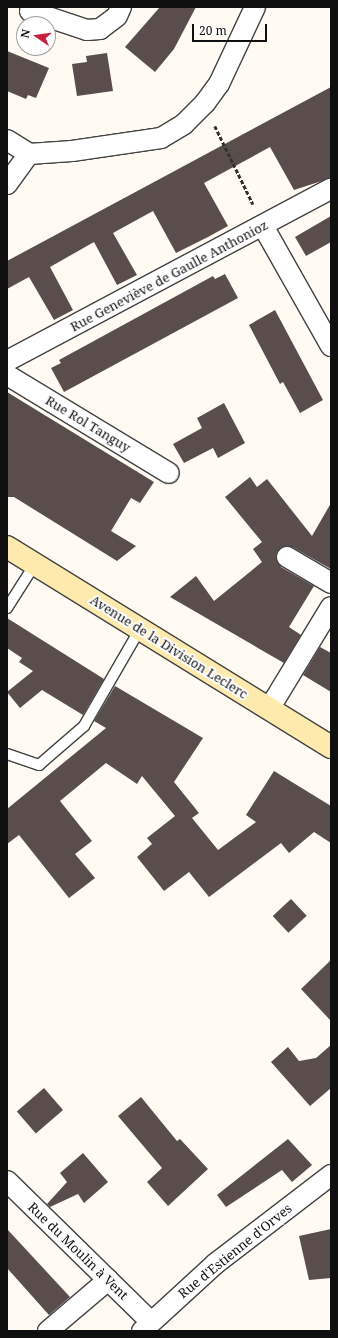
<!DOCTYPE html>
<html>
<head>
<meta charset="utf-8">
<style>
	body { margin:0 }
	#map { position:relative; width:338px; height:1338px; overflow:hidden; background:#fffbf2; font-family:"Noto Serif",serif }
	div>[style] { position:absolute }
	.building>* { inset:0; background:#594e4b; transform-origin:0 0 }
	.path>* { height:2.5px; margin-top:-1.25px; transform-origin:0; background:repeating-linear-gradient(90deg,#313131 0 4px,transparent 0 6px) }
	.roads { filter:drop-shadow(1px 0 #424242) drop-shadow(-1px 0 #424242) drop-shadow(0 1px #424242) drop-shadow(0 -1px #424242) }
	.lane>* { height:10px; margin:-5px; padding:0 5px; transform-origin:5px; border-radius:5px; background:#fff }
	.street>* { height:20px; margin:-10px; padding:0 10px; transform-origin:10px; border-radius:10px; background:#fff }
	.secondary>* { height:22px; margin:-11px; padding:0 11px; transform-origin:11px; border-radius:11px; background:#ffeaad }
	span { translate:-50% -50%; white-space:nowrap; text-align:center; line-height:1.15; -webkit-text-stroke:4px #fff; paint-order:stroke }
	.street-label { font-size:13px; color:#0f0f0f }
	.frame { position:absolute; inset:0; border:8px solid #0f0f0f; pointer-events:none }
	.north { position:absolute; left:16px; top:16px; width:40px; height:40px; box-sizing:border-box; background:#fff; border:1px solid #9f9f9f; border-radius:50%; rotate:283deg; font-size:11px; font-weight:700; line-height:16px; text-align:center; color:#0f0f0f }
	.north::after { content:''; display:block; margin:auto; width:14px; height:18px; background:#c91e3e; clip-path:polygon(50% 0,100% 100%,50% 72%,0 100%) }
	.scale { position:absolute; left:192px; top:24px; width:75px; height:18px; box-sizing:border-box; border:2px solid #0f0f0f; border-top:0; padding-left:5px; font-size:12px; line-height:14px; white-space:nowrap; color:#0f0f0f; -webkit-text-stroke:3px #fff; paint-order:stroke }
</style>
</head>
<body>
<div id="map">
	<div class="building">
		<i style="clip-path:polygon(160px 7px,196px 7px,174px 49px,155px 72px,125px 47px)"></i>
		<i style="clip-path:polygon(7px 51px,49px 68px,36px 98px,28px 95px,26px 99px,7px 91px)"></i>
		<i style="clip-path:polygon(107px 53px,113px 91px,77px 96px,72px 64px,87px 62px,86px 56px)"></i>
		<i style="clip-path:polygon(331px 87px,331px 178px,294px 190px,270px 147px,204px 183px,228px 226px,208px 237px,176px 253px,153px 211px,113px 233px,137px 275px,117px 285px,94px 242px,50px 267px,73px 310px,54px 320px,29px 277px,7px 289px,7px 261px)"></i>
		<i style="clip-path:polygon(331px 216px,331px 242px,306px 256px,295px 237px)"></i>
		<i style="clip-path:polygon(225px 274px,238px 298px,64px 392px,51px 368px,61px 363px,59px 360px,213px 276px,215px 279px)"></i>
		<i style="clip-path:polygon(275px 310px,323px 400px,300px 413px,283px 382px,280px 384px,249px 325px)"></i>
		<i style="clip-path:polygon(7px 392px,154px 482px,140px 503px,131px 498px,111px 531px,136px 546px,117px 561px,14px 497px,7px 497px)"></i>
		<i style="clip-path:polygon(224px 403px,245px 443px,218px 458px,213px 448px,184px 463px,173px 444px,202px 428px,197px 418px)"></i>
		<i style="clip-path:polygon(250px 477px,257px 487px,267px 479px,312px 536px,331px 503px,331px 569px,292px 547px,282px 547px,277px 552px,276px 557px,281px 567px,314px 586px,289px 627px,301px 635px,284px 663px,170px 597px,196px 576px,214px 601px,262px 562px,253px 549px,262px 542px,225px 497px)"></i>
		<i style="clip-path:polygon(7px 618px,104px 679px,83px 715px,42px 690px,20px 708px,7px 692px,33px 671px,19px 662px,22px 658px,7px 648px)"></i>
		<i style="clip-path:polygon(320px 647px,331px 653px,331px 692px,303px 675px)"></i>
		<i style="clip-path:polygon(115px 686px,203px 738px,174px 782px,199px 813px,192px 818px,218px 850px,256px 822px,246px 815px,274px 771px,331px 806px,331px 843px,314px 832px,289px 853px,281px 843px,209px 897px,189px 872px,164px 891px,137px 857px,152px 844px,147px 838px,175px 816px,142px 776px,137px 784px,106px 763px,60px 801px,92px 841px,75px 854px,95px 878px,69px 898px,19px 835px,7px 844px,7px 809px,106px 728px,94px 721px)"></i>
		<i style="left:291px;top:899px;width:23px;height:25px;rotate:47deg"></i>
		<i style="clip-path:polygon(331px 960px,331px 1021px,301px 989px)"></i>
		<i style="clip-path:polygon(331px 1045px,331px 1088px,310px 1106px,271px 1062px,288px 1047px,299px 1061px,316px 1058px)"></i>
		<i style="left:44px;top:1088px;width:29px;height:36px;rotate:49deg"></i>
		<i style="clip-path:polygon(141px 1097px,177px 1141px,180px 1139px,208px 1169px,168px 1206px,147px 1182px,162px 1168px,118px 1116px)"></i>
		<i style="clip-path:polygon(288px 1139px,312px 1165px,292px 1182px,282px 1170px,226px 1207px,217px 1195px)"></i>
		<i style="clip-path:polygon(83px 1153px,108px 1182px,84px 1203px,78px 1194px,50px 1207px,47px 1204px,67px 1182px,60px 1173px)"></i>
		<i style="clip-path:polygon(7px 1229px,70px 1297px,49px 1315px,7px 1268px)"></i>
		<i style="clip-path:polygon(331px 1229px,331px 1278px,309px 1280px,299px 1236px)"></i>
	</div>
	<div class="path">
		<i style="left:215px;top:126px;width:87px;rotate:64deg"></i>
	</div>
	<div class="roads">
		<div class="lane">
			<i style="left:7px;top:608px;width:52px;rotate:-57.5deg"></i>
			<i style="left:7px;top:754px;width:34px;rotate:19deg"></i>
			<i style="left:39px;top:765px;width:60px;rotate:-40.9deg"></i>
			<i style="left:84px;top:726px;width:112px;rotate:-60deg"></i>
		</div>
		<div class="street">
			<i style="left:30px;top:11px;width:60px;rotate:18.4deg"></i>
			<i style="left:87px;top:30px;width:13px;rotate:-4deg"></i>
			<i style="left:100px;top:29px;width:21px;rotate:-37deg"></i>
			<i style="left:117px;top:16px;width:10px;rotate:-66deg"></i>
			<i style="left:7px;top:140px;width:26px;rotate:32deg"></i>
			<i style="left:29px;top:154px;width:43px;rotate:-4deg"></i>
			<i style="left:72px;top:151px;width:90px;rotate:-8.3deg"></i>
			<i style="left:161px;top:138px;width:27px;rotate:-31deg"></i>
			<i style="left:184px;top:124px;width:30px;rotate:-45deg"></i>
			<i style="left:205px;top:103px;width:24px;rotate:-54deg"></i>
			<i style="left:219px;top:84px;width:85px;rotate:-64.9deg"></i>
			<i style="left:7px;top:184px;width:37px;rotate:-54deg"></i>
			<i style="left:263px;top:226px;width:138px;rotate:60.5deg"></i>
			<i style="left:7px;top:361px;width:367px;rotate:-28deg"></i>
			<i style="left:7px;top:375px;width:189px;rotate:31.2deg"></i>
			<i style="left:287px;top:557px;width:51px;rotate:30.6deg"></i>
			<i style="left:269px;top:709px;width:119px;rotate:-58.7deg"></i>
			<i style="left:7px;top:1181px;width:200px;rotate:44.4deg"></i>
			<i style="left:48px;top:1331px;width:79px;rotate:-40.4deg"></i>
			<i style="left:142px;top:1331px;width:99px;rotate:-42.5deg"></i>
			<i style="left:215px;top:1264px;width:146px;rotate:-37.5deg"></i>
		</div>
		<div class="secondary">
			<i style="left:7px;top:547px;width:381px;rotate:31.7deg"></i>
		</div>
	</div>
	<div class="street-label">
		<span style="left:169px;top:276px;rotate:-28deg">Rue Geneviève de Gaulle Anthonioz</span>
		<span style="left:88px;top:424px;rotate:31deg">Rue Rol Tanguy</span>
		<span style="left:169px;top:647px;rotate:32deg">Avenue de la Division Leclerc</span>
		<span style="left:78px;top:1251px;rotate:44deg">Rue du Moulin à Vent</span>
		<span style="left:235px;top:1251px;rotate:-39deg">Rue d'Estienne d'Orves</span>
	</div>
	<div class="frame"></div>
	<div class="north">N</div>
	<div class="scale">20 m</div>
</div>
</body>
</html>
